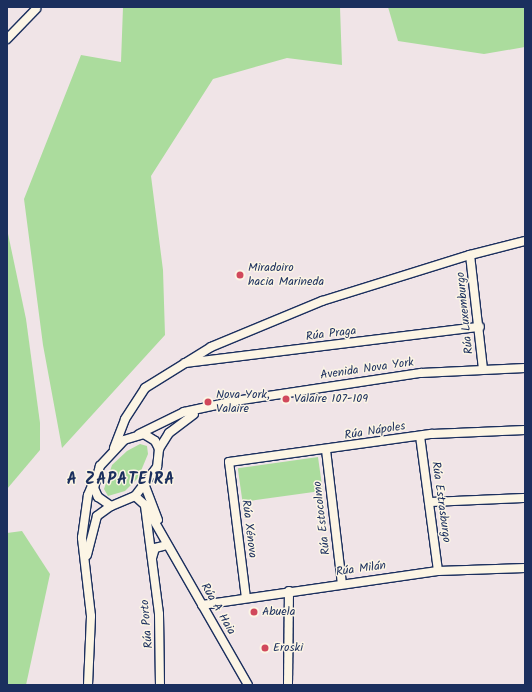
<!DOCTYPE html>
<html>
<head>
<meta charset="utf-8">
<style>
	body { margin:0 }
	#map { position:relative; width:532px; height:692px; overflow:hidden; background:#f0e4e7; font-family:Kalam,sans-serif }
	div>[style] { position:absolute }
	.green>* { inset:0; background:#abdc9d; transform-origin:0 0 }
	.roads { filter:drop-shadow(1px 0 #1b2f5e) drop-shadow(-1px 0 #1b2f5e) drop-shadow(0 1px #1b2f5e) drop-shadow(0 -1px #1b2f5e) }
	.minor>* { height:8px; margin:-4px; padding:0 4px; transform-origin:4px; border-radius:4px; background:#fcf5e5 }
	.dots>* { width:11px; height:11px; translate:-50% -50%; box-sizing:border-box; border:2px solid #fcf5e5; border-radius:50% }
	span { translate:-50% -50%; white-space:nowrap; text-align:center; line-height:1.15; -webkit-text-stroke:3px #fcf5e5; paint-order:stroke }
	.poi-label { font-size:12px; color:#1b2f5e }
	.left { translate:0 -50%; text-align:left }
	.street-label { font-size:12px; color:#1b2f5e }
	.district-label { font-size:16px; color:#1b2f5e; font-weight:700; letter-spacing:1px }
	.frame { position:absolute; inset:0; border:8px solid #1b2f5e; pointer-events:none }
</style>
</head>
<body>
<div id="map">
	<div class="green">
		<i style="clip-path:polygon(123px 7px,340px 7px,342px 65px,287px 58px,213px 79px,151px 176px,163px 270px,165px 335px,62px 448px,43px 345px,24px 199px,81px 55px,121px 62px)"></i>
		<i style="clip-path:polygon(388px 7px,525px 7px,525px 47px,484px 54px,398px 41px)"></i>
		<i style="clip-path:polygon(7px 229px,26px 319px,40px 423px,40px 450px,7px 489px)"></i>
		<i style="clip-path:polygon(140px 444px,147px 446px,148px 454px,138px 478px,125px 491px,108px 496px,104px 489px,112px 465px,127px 451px)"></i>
		<i style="left:318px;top:457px;width:34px;height:81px;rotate:82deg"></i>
		<i style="clip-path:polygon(22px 531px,50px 574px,26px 685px,7px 685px,7px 533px)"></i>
	</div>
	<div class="roads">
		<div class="minor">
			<i style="left:7px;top:39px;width:42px;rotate:-46deg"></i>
			<i style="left:470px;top:255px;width:115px;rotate:83.5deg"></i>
			<i style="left:185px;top:363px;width:297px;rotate:-7deg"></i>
			<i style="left:139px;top:434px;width:50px;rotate:-26.1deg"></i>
			<i style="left:184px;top:412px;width:52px;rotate:-12.2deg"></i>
			<i style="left:235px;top:401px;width:188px;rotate:-8.6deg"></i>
			<i style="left:421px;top:373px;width:104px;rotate:-2.8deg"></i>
			<i style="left:144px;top:434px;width:13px;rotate:32deg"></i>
			<i style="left:155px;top:441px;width:9px;rotate:63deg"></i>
			<i style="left:159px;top:449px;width:18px;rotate:96deg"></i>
			<i style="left:157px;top:467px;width:36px;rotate:127deg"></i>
			<i style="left:135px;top:496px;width:26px;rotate:157deg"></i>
			<i style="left:111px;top:506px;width:16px;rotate:-145deg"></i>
			<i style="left:98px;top:497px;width:10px;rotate:-114deg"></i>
			<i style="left:94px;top:488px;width:23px;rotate:-75deg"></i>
			<i style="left:100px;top:466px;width:35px;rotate:-47deg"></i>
			<i style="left:124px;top:440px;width:21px;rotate:-17deg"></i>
			<i style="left:420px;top:436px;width:136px;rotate:82.4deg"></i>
			<i style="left:114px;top:448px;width:31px;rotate:-69deg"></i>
			<i style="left:125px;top:419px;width:37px;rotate:-57deg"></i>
			<i style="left:145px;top:388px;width:78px;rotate:-31.8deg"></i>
			<i style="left:211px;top:347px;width:120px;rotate:-22.5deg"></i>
			<i style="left:322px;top:301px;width:155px;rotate:-17.3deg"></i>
			<i style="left:470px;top:255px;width:57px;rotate:-14.3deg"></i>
			<i style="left:159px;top:449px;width:19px;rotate:-58deg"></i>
			<i style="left:169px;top:433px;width:31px;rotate:-37deg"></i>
			<i style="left:326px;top:450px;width:135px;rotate:83.2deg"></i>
			<i style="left:145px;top:486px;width:36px;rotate:69deg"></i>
			<i style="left:135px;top:496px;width:13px;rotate:42deg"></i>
			<i style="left:145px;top:505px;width:207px;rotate:60.2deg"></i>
			<i style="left:429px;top:502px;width:96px;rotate:-2.4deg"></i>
			<i style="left:145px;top:506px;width:109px;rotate:82.6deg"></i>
			<i style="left:159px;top:614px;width:71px;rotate:89.2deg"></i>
			<i style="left:87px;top:555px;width:40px;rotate:-75.6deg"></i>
			<i style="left:97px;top:516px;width:17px;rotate:-36deg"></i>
			<i style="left:152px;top:558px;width:10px;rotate:-73deg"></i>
			<i style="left:155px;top:548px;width:12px;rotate:-14deg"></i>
			<i style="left:246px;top:598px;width:137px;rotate:-97.1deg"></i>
			<i style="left:229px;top:462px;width:205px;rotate:-7.9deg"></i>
			<i style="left:432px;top:434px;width:93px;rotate:-2.5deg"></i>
			<i style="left:202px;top:605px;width:238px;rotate:-8.2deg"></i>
			<i style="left:438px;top:571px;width:87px;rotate:-2deg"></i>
			<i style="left:88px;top:685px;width:69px;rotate:-87.5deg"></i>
			<i style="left:91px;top:616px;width:79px;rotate:-96.6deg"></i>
			<i style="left:82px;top:538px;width:43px;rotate:-82.1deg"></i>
			<i style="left:88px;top:495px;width:13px;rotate:-67deg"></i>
			<i style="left:288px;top:685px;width:94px;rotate:-89.4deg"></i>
		</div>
	</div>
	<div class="dots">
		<i style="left:240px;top:275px;background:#d1495b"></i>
		<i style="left:286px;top:399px;background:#d1495b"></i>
		<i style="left:208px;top:402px;background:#d1495b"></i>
		<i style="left:254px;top:612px;background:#d1495b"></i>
		<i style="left:265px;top:648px;background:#d1495b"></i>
	</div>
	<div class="poi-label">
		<span class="left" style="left:248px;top:275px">Miradoiro<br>hacia Marineda</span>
		<span class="left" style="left:216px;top:402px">Nova York,<br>Valaire</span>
		<span class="left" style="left:294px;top:399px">Valaire 107-109</span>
		<span class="left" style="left:262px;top:612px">Abuela</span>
		<span class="left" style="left:273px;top:648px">Eroski</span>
	</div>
	<div class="street-label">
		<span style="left:465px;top:313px;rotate:-96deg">Rúa Luxemburgo</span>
		<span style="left:331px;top:334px;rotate:-7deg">Rúa Praga</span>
		<span style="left:367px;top:369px;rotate:-8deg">Avenida Nova York</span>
		<span style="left:375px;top:431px;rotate:-9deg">Rúa Nápoles</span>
		<span style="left:441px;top:502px;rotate:82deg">Rúa Estrasburgo</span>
		<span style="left:322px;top:518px;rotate:-97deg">Rúa Estocolmo</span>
		<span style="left:249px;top:529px;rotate:83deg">Rúa Xénova</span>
		<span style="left:361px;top:569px;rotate:-8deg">Rúa Milán</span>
		<span style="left:218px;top:609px;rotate:60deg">Rúa A Haia</span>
		<span style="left:147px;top:624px;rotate:-95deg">Rúa Porto</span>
	</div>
	<div class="district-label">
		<span style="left:121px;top:480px">A ZAPATEIRA</span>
	</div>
	<div class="frame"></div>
</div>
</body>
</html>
